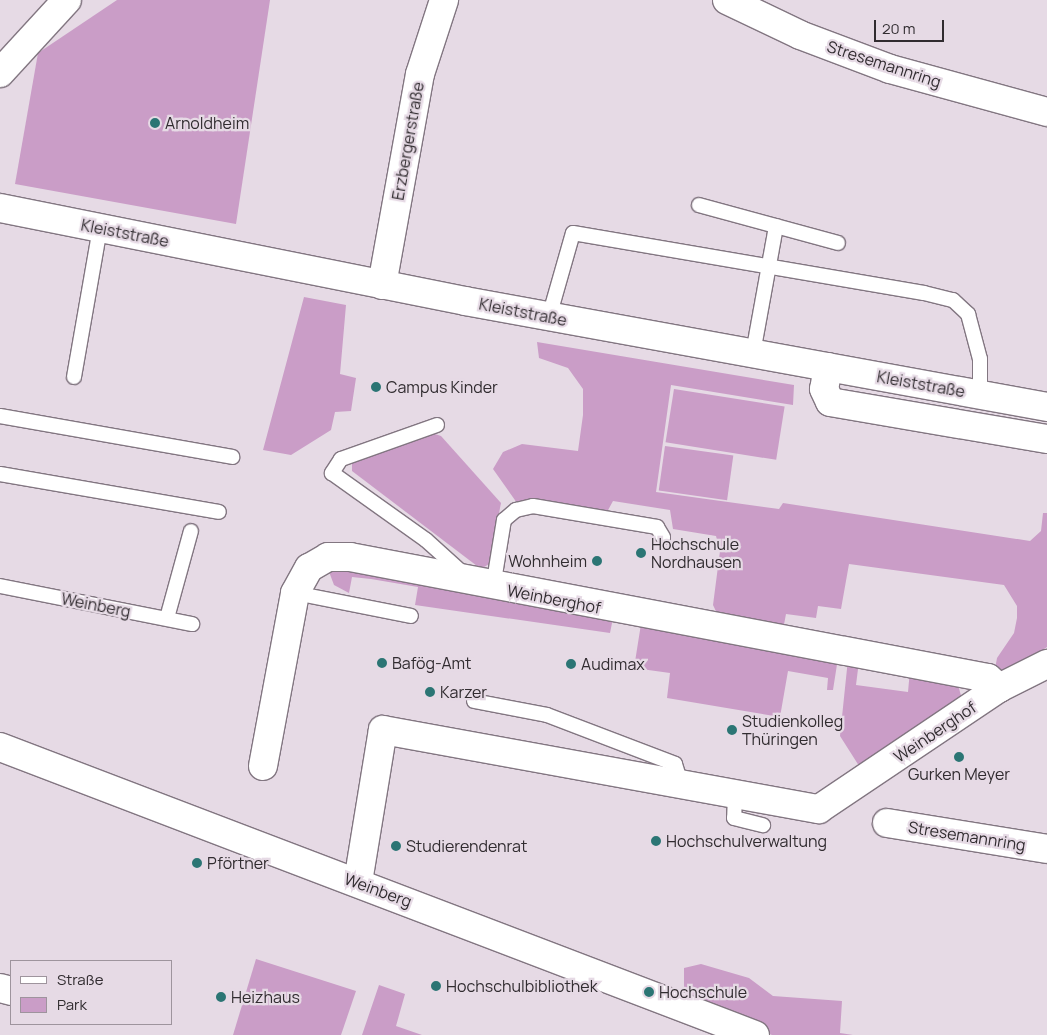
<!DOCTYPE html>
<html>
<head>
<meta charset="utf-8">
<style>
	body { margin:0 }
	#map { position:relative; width:1047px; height:1035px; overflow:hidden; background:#e6dae5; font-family:Manrope,sans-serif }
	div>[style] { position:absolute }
	.green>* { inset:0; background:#ca9dc7; transform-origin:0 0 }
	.roads { filter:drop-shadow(1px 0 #827681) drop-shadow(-1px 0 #827681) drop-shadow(0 1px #827681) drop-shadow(0 -1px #827681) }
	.service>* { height:14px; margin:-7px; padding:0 7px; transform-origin:7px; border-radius:7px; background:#fff }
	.minor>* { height:28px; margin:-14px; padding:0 14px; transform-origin:14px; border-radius:14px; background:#fff }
	.dots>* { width:14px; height:14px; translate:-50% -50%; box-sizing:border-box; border:2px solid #e6dae5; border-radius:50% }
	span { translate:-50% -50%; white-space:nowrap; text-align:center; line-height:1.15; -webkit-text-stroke:4.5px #e6dae5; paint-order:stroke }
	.street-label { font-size:16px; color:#312c30 }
	.poi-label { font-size:16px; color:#312c30 }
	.left { translate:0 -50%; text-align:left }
	.right { translate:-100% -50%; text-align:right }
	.legend { position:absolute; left:10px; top:960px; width:162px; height:65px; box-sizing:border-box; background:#e6dae5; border:1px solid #9e949d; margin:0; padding:6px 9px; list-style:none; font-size:15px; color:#312c30 }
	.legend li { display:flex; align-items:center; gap:10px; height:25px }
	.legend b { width:25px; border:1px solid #9e949d }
	.scale { position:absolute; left:874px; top:20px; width:70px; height:22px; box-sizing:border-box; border:2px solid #312c30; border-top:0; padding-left:6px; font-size:15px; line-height:18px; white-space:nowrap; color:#312c30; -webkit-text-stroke:4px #e6dae5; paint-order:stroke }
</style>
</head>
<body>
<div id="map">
	<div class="green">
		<i style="clip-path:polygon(117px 0,270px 0,236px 224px,15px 184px,38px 53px)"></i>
		<i style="clip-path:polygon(304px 297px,346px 305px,340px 374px,356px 378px,351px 411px,335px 412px,331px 430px,291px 455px,263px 450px)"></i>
		<i style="clip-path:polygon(537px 342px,794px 385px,793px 405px,671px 385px,656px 492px,779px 509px,783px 503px,1030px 541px,1041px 531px,1043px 513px,1047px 513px,1047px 647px,1013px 671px,995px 669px,997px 658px,1014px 633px,1017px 618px,1017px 606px,1004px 585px,849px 564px,841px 609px,818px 606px,816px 618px,786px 614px,782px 635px,722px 624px,713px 605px,720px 551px,716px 536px,673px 529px,670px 510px,613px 501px,607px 512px,536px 500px,517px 503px,493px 469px,503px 452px,522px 444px,578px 451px,583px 415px,583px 389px,568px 368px,539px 358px)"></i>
		<i style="left:674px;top:389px;width:112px;height:54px;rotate:9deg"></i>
		<i style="clip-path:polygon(432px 433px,441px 436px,501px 503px,489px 564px,481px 569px,352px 471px,352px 463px)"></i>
		<i style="left:665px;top:446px;width:69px;height:45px;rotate:8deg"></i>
		<i style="clip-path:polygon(336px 565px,613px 618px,610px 633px,415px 605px,418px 587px,371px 579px,352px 577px,349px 593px,334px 585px,328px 569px)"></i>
		<i style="clip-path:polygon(641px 624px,838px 658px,833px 690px,827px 690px,828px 678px,788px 671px,780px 717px,667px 698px,670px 673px,634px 668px)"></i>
		<i style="clip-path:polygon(848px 659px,859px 661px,856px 685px,908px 692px,910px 670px,958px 685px,962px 699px,861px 769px,840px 736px)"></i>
		<i style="clip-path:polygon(256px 959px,356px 991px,341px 1035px,233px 1035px)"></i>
		<i style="clip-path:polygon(701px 964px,749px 978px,773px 996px,842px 1001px,840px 1033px,853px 1035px,772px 1035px,699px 1006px,684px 992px,684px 968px)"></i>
		<i style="clip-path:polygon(379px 985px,405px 994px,396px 1026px,422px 1035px,362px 1035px)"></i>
	</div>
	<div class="roads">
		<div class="service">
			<i style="left:699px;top:205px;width:144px;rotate:15.3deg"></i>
			<i style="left:549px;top:317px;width:87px;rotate:-74.1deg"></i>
			<i style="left:573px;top:233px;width:356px;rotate:9.7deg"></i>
			<i style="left:924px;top:293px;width:30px;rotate:14deg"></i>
			<i style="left:953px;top:300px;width:21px;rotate:43deg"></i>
			<i style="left:968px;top:314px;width:47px;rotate:75.1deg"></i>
			<i style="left:980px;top:359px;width:36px;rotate:90deg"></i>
			<i style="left:753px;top:353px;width:129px;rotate:-79.7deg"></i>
			<i style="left:74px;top:377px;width:151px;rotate:-80.1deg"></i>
			<i style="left:0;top:416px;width:236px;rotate:10deg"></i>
			<i style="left:437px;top:425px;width:102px;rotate:160.5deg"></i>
			<i style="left:341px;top:459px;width:17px;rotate:123deg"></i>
			<i style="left:332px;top:473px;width:115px;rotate:35.5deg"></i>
			<i style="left:426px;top:540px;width:54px;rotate:42deg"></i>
			<i style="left:0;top:474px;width:222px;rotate:9.8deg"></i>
			<i style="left:0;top:586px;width:196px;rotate:11.2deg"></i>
			<i style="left:493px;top:587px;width:68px;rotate:-80.7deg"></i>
			<i style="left:504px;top:520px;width:16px;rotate:-40deg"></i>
			<i style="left:516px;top:510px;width:17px;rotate:-13deg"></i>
			<i style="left:533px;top:506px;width:126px;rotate:9.6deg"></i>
			<i style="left:657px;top:527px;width:12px;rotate:59deg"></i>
			<i style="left:295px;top:593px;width:118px;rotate:11.2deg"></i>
			<i style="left:167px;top:618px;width:90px;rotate:-74.6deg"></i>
			<i style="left:474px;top:701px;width:74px;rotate:10.9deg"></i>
			<i style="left:547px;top:715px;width:137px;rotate:20.9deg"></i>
			<i style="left:675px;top:764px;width:21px;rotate:73deg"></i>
			<i style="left:735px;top:794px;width:24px;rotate:92deg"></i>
			<i style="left:734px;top:818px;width:30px;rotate:14deg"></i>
		</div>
		<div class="minor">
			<i style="left:727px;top:0;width:81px;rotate:25.6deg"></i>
			<i style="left:800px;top:35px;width:96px;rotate:20.7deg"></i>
			<i style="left:890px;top:69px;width:163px;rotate:15.3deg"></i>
			<i style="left:0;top:73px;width:99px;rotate:-47.5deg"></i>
			<i style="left:0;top:208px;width:474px;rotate:11.3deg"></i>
			<i style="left:465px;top:301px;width:592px;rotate:10.32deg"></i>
			<i style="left:382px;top:285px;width:214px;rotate:-79.8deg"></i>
			<i style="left:420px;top:74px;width:78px;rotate:-72deg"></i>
			<i style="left:828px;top:367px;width:22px;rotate:100deg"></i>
			<i style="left:824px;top:389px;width:14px;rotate:65deg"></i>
			<i style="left:830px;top:402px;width:220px;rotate:9.7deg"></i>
			<i style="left:0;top:747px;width:808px;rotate:20.88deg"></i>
			<i style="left:263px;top:766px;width:176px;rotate:-79.5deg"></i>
			<i style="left:295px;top:593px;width:29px;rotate:-61deg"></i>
			<i style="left:309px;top:568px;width:22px;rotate:-30deg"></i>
			<i style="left:328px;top:557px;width:22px"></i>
			<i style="left:350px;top:557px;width:649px;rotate:10.74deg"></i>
			<i style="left:988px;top:678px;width:15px;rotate:42deg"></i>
			<i style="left:887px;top:823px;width:162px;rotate:9.2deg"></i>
			<i style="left:358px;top:882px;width:154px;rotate:-80.7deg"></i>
			<i style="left:383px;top:730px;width:443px;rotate:10.3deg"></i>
			<i style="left:819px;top:809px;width:217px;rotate:-33.9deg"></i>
			<i style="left:999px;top:688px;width:54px;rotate:-26.6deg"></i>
			<i style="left:0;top:988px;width:11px;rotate:15deg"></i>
		</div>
	</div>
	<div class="dots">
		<i style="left:155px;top:123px;background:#2b7574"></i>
		<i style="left:376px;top:387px;background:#2b7574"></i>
		<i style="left:641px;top:553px;background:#2b7574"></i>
		<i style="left:597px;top:561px;background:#2b7574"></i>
		<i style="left:382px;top:663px;background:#2b7574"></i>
		<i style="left:571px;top:664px;background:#2b7574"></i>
		<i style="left:430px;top:692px;background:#2b7574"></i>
		<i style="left:732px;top:730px;background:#2b7574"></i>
		<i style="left:959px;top:757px;background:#2b7574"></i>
		<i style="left:656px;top:841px;background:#2b7574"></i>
		<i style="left:396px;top:846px;background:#2b7574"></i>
		<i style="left:197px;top:863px;background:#2b7574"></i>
		<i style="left:436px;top:986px;background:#2b7574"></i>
		<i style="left:649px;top:992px;background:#2b7574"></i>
		<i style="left:221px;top:997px;background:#2b7574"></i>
	</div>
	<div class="street-label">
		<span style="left:884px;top:64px;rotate:18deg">Stresemannring</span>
		<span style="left:408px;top:141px;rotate:-80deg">Erzbergerstraße</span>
		<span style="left:125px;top:233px;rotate:11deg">Kleiststraße</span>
		<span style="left:523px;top:312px;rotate:11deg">Kleiststraße</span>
		<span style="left:921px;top:384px;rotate:10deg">Kleiststraße</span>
		<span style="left:554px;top:599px;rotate:11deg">Weinberghof</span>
		<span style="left:96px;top:605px;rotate:11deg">Weinberg</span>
		<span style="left:935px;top:732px;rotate:-34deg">Weinberghof</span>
		<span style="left:967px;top:836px;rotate:9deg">Stresemannring</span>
		<span style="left:378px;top:890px;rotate:20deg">Weinberg</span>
	</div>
	<div class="poi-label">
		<span class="left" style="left:165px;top:123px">Arnoldheim</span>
		<span class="left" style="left:386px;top:387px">Campus Kinder</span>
		<span class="left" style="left:651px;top:553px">Hochschule<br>Nordhausen</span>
		<span class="right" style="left:587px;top:561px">Wohnheim</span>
		<span class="left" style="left:392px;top:663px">Bafög-Amt</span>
		<span class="left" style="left:581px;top:664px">Audimax</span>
		<span class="left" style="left:440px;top:692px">Karzer</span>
		<span class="left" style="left:742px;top:730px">Studienkolleg<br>Thüringen</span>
		<span style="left:959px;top:774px">Gurken Meyer</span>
		<span class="left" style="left:666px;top:841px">Hochschulverwaltung</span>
		<span class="left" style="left:406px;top:846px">Studierendenrat</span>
		<span class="left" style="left:207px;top:863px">Pförtner</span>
		<span class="left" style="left:446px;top:986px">Hochschulbibliothek</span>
		<span class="left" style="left:659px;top:992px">Hochschule</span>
		<span class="left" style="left:231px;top:997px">Heizhaus</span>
	</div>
	<ul class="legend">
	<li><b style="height:6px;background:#fff"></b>Straße</li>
	<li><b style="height:14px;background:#ca9dc7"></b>Park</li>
	</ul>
	<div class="scale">20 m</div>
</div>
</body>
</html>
